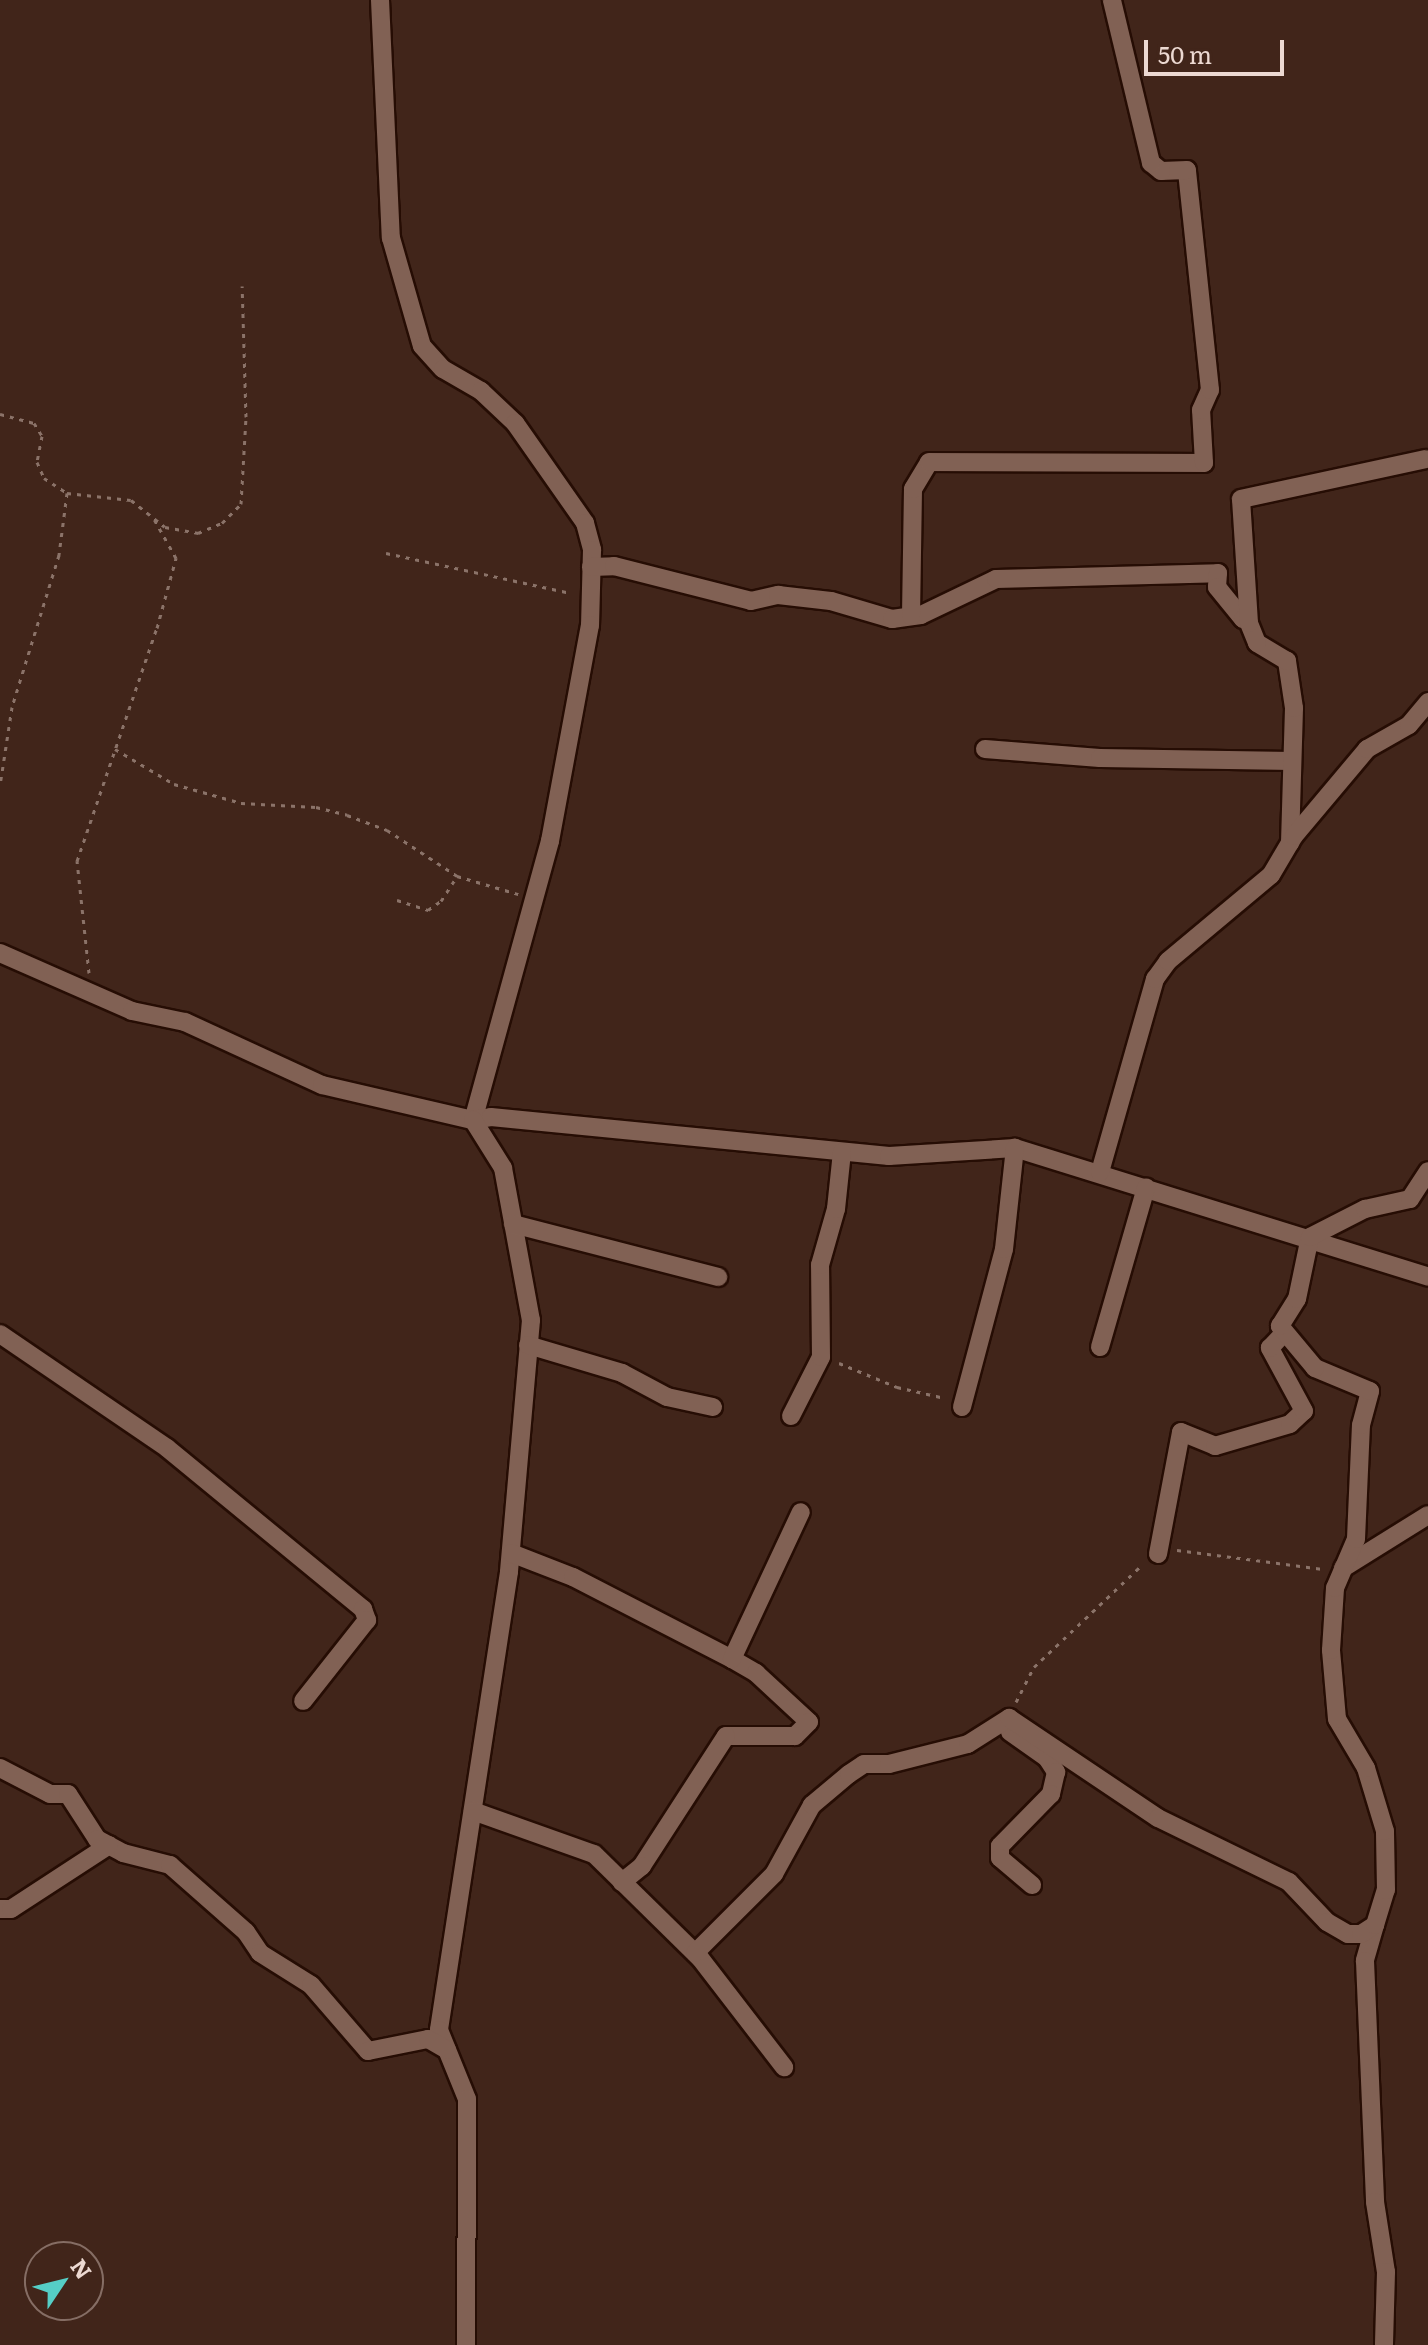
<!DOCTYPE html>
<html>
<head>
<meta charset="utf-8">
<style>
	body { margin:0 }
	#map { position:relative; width:1428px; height:2345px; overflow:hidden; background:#41251a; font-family:Literata,serif }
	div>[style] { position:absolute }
	.path>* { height:3px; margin-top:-1.5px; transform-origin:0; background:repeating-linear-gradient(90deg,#8b7369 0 4px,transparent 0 10px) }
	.roads { filter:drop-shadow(2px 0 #260d04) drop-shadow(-2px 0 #260d04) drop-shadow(0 2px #260d04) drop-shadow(0 -2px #260d04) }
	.minor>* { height:18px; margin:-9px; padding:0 9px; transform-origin:9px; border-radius:9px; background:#816154 }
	span { translate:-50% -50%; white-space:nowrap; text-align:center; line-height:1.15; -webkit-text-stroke:6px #41251a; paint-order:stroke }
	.north { position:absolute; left:24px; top:2241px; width:80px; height:80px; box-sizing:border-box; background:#41251a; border:2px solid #856d64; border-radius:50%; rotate:55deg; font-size:22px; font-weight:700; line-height:32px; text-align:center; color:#ecd9d2 }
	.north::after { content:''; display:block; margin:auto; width:28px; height:36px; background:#55cec6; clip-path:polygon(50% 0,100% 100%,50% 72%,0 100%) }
	.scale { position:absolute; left:1144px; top:40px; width:140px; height:36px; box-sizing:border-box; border:4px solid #ecd9d2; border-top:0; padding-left:10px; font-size:24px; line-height:28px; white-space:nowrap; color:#ecd9d2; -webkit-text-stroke:6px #41251a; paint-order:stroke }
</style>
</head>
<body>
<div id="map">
	<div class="path">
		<i style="left:0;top:414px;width:35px;rotate:15deg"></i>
		<i style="left:34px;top:423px;width:15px;rotate:58deg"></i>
		<i style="left:42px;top:436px;width:26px;rotate:101deg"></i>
		<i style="left:37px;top:462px;width:17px;rotate:66deg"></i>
		<i style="left:44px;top:478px;width:27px;rotate:33deg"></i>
		<i style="left:67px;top:493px;width:63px;rotate:97.4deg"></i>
		<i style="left:59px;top:555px;width:159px;rotate:107.2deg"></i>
		<i style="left:12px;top:707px;width:79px;rotate:98.7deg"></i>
		<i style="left:67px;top:493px;width:64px;rotate:6.2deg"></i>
		<i style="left:131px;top:500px;width:43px;rotate:38.5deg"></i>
		<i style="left:165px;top:527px;width:34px;rotate:10deg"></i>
		<i style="left:198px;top:533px;width:26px;rotate:-23deg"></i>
		<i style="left:222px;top:523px;width:27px;rotate:-45deg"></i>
		<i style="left:241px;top:504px;width:87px;rotate:-86.7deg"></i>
		<i style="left:246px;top:417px;width:131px;rotate:-91.7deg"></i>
		<i style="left:386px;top:553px;width:189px;rotate:12.2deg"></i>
		<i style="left:115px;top:749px;width:69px;rotate:30.7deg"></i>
		<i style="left:174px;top:784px;width:70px;rotate:15.8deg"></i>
		<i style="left:241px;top:803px;width:75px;rotate:3.1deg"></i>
		<i style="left:316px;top:807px;width:32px;rotate:14deg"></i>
		<i style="left:347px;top:815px;width:43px;rotate:20.6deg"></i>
		<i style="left:387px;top:830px;width:84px;rotate:33.3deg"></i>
		<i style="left:397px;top:900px;width:33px;rotate:18deg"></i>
		<i style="left:428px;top:910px;width:16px;rotate:-35deg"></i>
		<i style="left:441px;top:901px;width:30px;rotate:-57deg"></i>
		<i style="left:457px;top:876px;width:64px;rotate:16.4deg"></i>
		<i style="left:89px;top:973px;width:113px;rotate:-96.1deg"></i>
		<i style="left:77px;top:861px;width:246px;rotate:-71.1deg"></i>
		<i style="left:157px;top:628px;width:73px;rotate:-74.8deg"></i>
		<i style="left:176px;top:558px;width:45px;rotate:-119.4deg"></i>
		<i style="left:839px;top:1363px;width:63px;rotate:22.5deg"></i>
		<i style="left:897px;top:1387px;width:49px;rotate:12.9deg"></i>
		<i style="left:1177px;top:1550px;width:147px;rotate:7.4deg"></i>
		<i style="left:1016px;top:1702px;width:39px;rotate:-63deg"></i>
		<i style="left:1034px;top:1667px;width:149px;rotate:-43.4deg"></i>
	</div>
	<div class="roads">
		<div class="minor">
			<i style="left:380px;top:0;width:238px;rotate:87.4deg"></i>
			<i style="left:391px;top:238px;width:112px;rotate:74deg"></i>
			<i style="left:422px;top:346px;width:31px;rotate:48deg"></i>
			<i style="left:443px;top:369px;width:44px;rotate:30.1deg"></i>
			<i style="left:481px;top:391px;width:47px;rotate:43.3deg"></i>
			<i style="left:515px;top:423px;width:122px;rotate:55deg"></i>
			<i style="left:585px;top:523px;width:28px;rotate:75deg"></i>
			<i style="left:592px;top:550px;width:75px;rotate:91.5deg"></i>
			<i style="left:590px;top:625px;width:220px;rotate:100.5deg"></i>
			<i style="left:550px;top:841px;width:289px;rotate:105.4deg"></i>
			<i style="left:473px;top:1120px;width:18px;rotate:-9deg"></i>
			<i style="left:491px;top:1117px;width:400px;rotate:5.6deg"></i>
			<i style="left:889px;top:1156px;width:126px;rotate:-3.6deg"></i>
			<i style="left:1015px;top:1148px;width:433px;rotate:17.3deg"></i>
			<i style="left:591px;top:567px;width:23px;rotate:-2deg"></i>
			<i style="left:614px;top:566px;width:141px;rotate:14.3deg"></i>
			<i style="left:751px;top:601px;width:28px;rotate:-13deg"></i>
			<i style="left:778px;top:595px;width:53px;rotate:6.5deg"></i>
			<i style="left:831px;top:601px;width:64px;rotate:16.4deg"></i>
			<i style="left:892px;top:619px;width:29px;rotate:-8deg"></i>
			<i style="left:921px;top:615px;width:83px;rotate:-25.6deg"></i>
			<i style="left:996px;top:579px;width:222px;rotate:-1.5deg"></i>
			<i style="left:1218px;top:573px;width:14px;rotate:94deg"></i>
			<i style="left:1217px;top:587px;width:41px;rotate:50.9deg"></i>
			<i style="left:1243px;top:619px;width:5px;rotate:-22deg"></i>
			<i style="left:911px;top:616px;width:127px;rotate:-89.1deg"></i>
			<i style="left:913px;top:489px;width:31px;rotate:-59deg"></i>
			<i style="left:929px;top:462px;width:275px;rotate:0.2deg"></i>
			<i style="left:1204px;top:463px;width:53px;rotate:-93.2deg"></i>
			<i style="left:1201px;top:410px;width:22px;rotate:-66deg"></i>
			<i style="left:1210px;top:390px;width:221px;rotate:-96deg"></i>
			<i style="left:1187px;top:170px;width:26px;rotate:178deg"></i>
			<i style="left:1161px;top:171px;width:13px;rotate:-141deg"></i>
			<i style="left:1151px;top:163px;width:168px;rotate:-103.5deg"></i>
			<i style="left:985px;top:749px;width:115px;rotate:4.5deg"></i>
			<i style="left:1100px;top:758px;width:192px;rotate:0.9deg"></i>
			<i style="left:1290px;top:843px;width:135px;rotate:-88.3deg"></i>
			<i style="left:1294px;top:708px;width:48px;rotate:-98.5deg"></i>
			<i style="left:1287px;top:661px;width:35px;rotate:-149deg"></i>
			<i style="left:1257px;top:643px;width:22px;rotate:-112deg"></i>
			<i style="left:1249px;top:623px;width:124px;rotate:-93.7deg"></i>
			<i style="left:1241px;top:499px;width:189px;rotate:-12.2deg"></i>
			<i style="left:0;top:953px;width:144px;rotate:23.7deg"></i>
			<i style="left:132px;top:1011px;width:54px;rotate:11.7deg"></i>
			<i style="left:185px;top:1022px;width:151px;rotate:24.7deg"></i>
			<i style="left:322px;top:1085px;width:155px;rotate:13.1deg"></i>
			<i style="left:473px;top:1120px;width:57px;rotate:58deg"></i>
			<i style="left:503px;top:1168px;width:155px;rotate:79.6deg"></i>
			<i style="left:531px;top:1320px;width:253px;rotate:95deg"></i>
			<i style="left:509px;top:1572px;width:463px;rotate:98.7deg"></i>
			<i style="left:439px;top:2030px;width:74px;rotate:67.9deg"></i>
			<i style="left:467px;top:2099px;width:246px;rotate:90.2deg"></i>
			<i style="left:1100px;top:1172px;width:201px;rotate:-74.1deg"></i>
			<i style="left:1155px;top:979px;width:22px;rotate:-54deg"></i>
			<i style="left:1168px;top:961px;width:134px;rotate:-39.9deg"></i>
			<i style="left:1271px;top:875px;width:45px;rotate:-59.5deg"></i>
			<i style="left:1294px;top:836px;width:114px;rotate:-50deg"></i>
			<i style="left:1367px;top:749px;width:48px;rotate:-29.7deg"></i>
			<i style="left:1409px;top:725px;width:30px;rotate:-50deg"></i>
			<i style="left:513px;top:1224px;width:212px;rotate:14.5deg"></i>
			<i style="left:0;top:1334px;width:202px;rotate:34.3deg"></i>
			<i style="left:167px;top:1448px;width:254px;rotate:39.4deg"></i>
			<i style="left:363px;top:1609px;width:12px;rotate:70deg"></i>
			<i style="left:367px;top:1620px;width:103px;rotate:128.3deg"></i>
			<i style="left:528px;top:1345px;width:98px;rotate:16.6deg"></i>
			<i style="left:622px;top:1373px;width:51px;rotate:28.1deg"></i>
			<i style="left:667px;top:1397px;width:47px;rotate:12.3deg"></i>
			<i style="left:1100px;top:1347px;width:166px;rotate:-73.9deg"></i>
			<i style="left:962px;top:1407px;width:163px;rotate:-75.1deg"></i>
			<i style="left:1004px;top:1249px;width:102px;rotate:-83.8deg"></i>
			<i style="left:791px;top:1416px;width:66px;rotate:-63deg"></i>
			<i style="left:821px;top:1357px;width:92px;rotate:-90.6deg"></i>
			<i style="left:820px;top:1265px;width:58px;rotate:-74.1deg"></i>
			<i style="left:836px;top:1209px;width:57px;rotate:-84deg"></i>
			<i style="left:511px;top:1553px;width:66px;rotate:21.2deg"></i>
			<i style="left:573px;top:1577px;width:179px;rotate:27.3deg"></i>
			<i style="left:732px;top:1659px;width:28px;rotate:30deg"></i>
			<i style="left:756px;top:1673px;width:72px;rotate:42.8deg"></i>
			<i style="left:809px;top:1722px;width:20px;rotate:135deg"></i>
			<i style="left:795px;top:1736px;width:69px;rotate:180deg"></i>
			<i style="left:726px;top:1736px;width:155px;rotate:122.9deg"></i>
			<i style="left:642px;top:1866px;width:26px;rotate:141deg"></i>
			<i style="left:1158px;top:1554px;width:124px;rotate:-79.3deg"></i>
			<i style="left:1181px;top:1432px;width:37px;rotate:22deg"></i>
			<i style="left:1215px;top:1446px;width:78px;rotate:-16.3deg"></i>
			<i style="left:1290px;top:1424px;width:19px;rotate:-43deg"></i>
			<i style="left:1304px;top:1411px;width:72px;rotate:-118.4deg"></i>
			<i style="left:1270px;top:1348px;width:21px;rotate:-47deg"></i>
			<i style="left:1343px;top:1568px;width:100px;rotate:-31.9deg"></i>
			<i style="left:732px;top:1659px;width:162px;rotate:-64.9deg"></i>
			<i style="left:1010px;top:1732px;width:45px;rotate:35.1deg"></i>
			<i style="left:1047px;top:1758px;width:17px;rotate:57deg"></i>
			<i style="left:1056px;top:1772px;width:23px;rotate:103deg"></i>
			<i style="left:1051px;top:1794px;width:73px;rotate:134.4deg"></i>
			<i style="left:1000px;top:1846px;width:12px;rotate:90deg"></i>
			<i style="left:1000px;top:1858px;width:42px;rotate:40.2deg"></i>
			<i style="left:0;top:1768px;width:56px;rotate:27.5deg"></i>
			<i style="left:50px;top:1794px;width:18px"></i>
			<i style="left:68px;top:1794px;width:54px;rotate:57.2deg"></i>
			<i style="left:97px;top:1839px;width:30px;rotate:28deg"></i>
			<i style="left:123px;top:1853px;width:49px;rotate:14.3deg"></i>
			<i style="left:170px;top:1865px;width:101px;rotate:41.4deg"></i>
			<i style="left:246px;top:1932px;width:25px;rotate:56deg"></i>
			<i style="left:260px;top:1953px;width:60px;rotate:32.1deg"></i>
			<i style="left:311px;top:1985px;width:87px;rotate:49.2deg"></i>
			<i style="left:368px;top:2051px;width:61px;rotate:-11.3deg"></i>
			<i style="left:428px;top:2039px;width:22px;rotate:30deg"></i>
			<i style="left:473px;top:1811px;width:128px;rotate:19.6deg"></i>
			<i style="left:594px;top:1854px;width:148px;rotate:44.5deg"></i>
			<i style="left:700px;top:1958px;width:138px;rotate:52.4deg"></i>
			<i style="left:0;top:1909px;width:11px"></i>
			<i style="left:11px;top:1909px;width:117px;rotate:-33.1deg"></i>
			<i style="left:1375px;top:1925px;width:37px;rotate:106deg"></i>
			<i style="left:1365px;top:1961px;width:241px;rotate:87.6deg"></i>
			<i style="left:1375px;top:2202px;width:71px;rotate:81.1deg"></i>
			<i style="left:1386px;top:2272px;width:73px;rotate:91.6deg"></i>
			<i style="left:695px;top:1953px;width:112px;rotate:-45deg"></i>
			<i style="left:774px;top:1874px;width:79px;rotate:-61.2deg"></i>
			<i style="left:812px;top:1805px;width:48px;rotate:-40deg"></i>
			<i style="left:849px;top:1774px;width:18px;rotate:-34deg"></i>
			<i style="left:864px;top:1764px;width:25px"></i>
			<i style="left:889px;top:1764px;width:81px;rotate:-14.2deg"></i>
			<i style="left:968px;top:1744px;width:49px;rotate:-32.4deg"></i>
			<i style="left:1009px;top:1718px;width:179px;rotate:33.9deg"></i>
			<i style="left:1158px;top:1818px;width:146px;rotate:26deg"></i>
			<i style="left:1289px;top:1882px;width:55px;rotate:46.5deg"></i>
			<i style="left:1327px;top:1922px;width:24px;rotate:30deg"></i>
			<i style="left:1348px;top:1934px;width:13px"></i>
			<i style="left:1361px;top:1934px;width:17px;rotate:-33deg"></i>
			<i style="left:1375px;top:1925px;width:37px;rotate:-73deg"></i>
			<i style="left:1386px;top:1890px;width:59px;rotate:-91deg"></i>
			<i style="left:1385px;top:1831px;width:66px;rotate:-106.8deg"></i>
			<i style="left:1366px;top:1768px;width:57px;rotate:-120.6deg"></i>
			<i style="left:1337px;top:1719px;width:69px;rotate:-95deg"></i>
			<i style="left:1331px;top:1650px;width:62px;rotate:-86.3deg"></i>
			<i style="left:1335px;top:1588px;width:53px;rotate:-66.8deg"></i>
			<i style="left:1356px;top:1539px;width:114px;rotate:-87.5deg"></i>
			<i style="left:1361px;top:1425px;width:35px;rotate:-75deg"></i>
			<i style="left:1370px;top:1391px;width:60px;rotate:-157.3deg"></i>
			<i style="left:1315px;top:1368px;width:55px;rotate:-129.8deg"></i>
			<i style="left:1280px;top:1326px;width:32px;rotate:-58deg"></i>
			<i style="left:1297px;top:1299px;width:63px;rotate:-78.2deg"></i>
			<i style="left:1310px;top:1237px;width:62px;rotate:-27deg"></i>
			<i style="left:1365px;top:1209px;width:46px;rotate:-12.5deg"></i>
			<i style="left:1410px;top:1199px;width:33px;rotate:-57deg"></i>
		</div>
	</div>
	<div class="north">N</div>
	<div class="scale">50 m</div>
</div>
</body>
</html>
